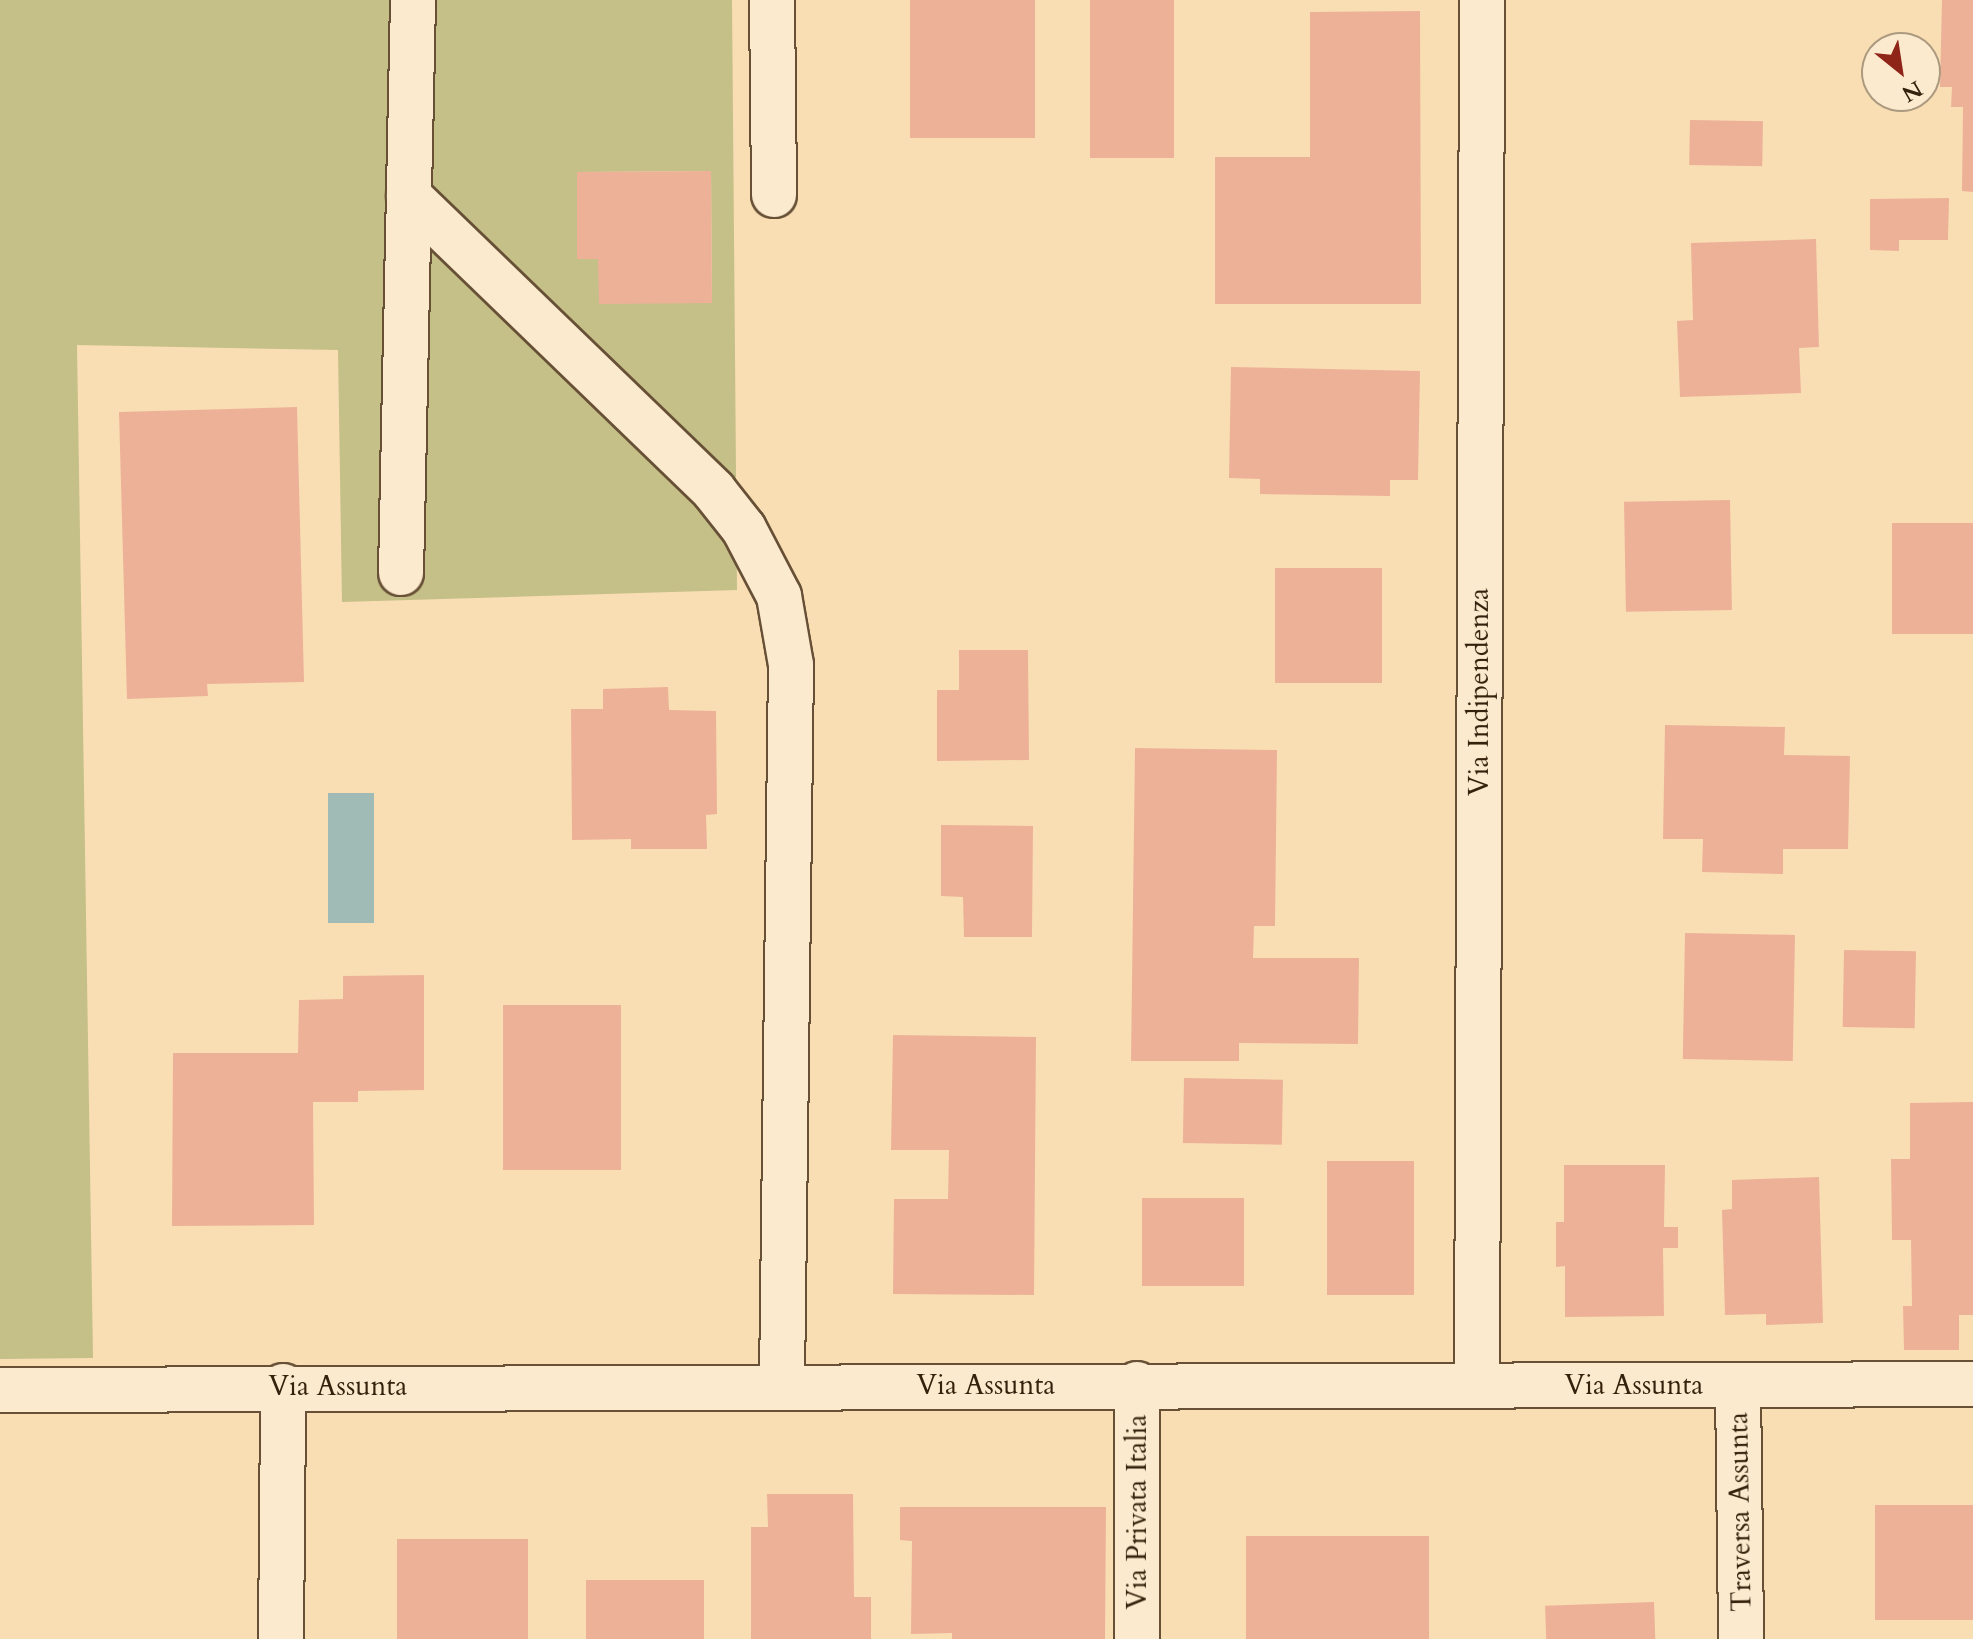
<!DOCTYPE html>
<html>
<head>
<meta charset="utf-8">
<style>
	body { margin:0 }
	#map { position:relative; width:1973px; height:1639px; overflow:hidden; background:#f9deb3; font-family:Cardo,serif }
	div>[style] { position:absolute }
	.green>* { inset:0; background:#c5bf88 }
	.water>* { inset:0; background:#a0bbb5; transform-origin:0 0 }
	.building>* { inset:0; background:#edb198; transform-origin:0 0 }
	.roads { filter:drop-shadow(2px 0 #675036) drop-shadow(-2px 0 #675036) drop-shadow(0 2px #675036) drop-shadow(0 -2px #675036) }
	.minor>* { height:44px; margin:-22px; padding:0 22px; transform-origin:22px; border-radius:22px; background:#fbeace }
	span { translate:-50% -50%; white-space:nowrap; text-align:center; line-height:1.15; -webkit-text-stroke:7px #fbeace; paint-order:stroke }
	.street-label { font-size:28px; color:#36210c }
	.north { position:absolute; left:1861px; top:32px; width:80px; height:80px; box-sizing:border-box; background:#fbeace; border:2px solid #ac9a80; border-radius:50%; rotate:150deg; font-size:22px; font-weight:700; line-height:32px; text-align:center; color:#36210c }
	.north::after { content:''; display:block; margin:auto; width:28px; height:36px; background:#8f2418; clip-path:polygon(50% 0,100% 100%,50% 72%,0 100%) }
</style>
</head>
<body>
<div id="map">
	<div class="green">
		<i style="clip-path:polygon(evenodd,0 0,732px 0,737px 590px,342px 602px,338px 350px,77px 345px,93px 1358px,0 1359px,0 0,711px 171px,712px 303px,598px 259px,577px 258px,577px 172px,711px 171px)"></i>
	</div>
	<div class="water">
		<i style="left:328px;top:793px;width:46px;height:130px"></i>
	</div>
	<div class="building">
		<i style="left:910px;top:0;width:125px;height:138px"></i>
		<i style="left:1090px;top:0;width:84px;height:158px"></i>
		<i style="clip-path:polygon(1942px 0,1973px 0,1973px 192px,1962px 191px,1963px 107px,1951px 107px,1952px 87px,1940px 87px)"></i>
		<i style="clip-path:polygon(1420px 11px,1421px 304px,1215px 304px,1215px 157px,1310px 157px,1310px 12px)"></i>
		<i style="left:1690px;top:120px;width:73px;height:45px;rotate:1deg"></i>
		<i style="clip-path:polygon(711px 171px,712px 303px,599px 304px,598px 259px,577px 259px,577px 172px)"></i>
		<i style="clip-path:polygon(1949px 198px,1948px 240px,1899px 240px,1899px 251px,1870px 250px,1870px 199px)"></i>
		<i style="clip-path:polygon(1816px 239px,1819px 347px,1799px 348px,1801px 393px,1680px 397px,1677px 321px,1693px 320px,1691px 243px)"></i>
		<i style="clip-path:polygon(1231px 367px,1420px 371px,1418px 480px,1390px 480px,1390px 496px,1260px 494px,1260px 479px,1229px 478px)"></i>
		<i style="clip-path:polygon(297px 407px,304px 682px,207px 684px,208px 696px,127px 699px,119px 412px)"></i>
		<i style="left:1730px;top:500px;width:110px;height:106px;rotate:89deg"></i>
		<i style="left:1973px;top:523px;width:111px;height:81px;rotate:90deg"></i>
		<i style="left:1382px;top:568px;width:115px;height:107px;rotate:90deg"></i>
		<i style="clip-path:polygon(959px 650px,1028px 650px,1029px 760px,937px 761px,937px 690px,959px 690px)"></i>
		<i style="clip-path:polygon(668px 687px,669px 710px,716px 711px,717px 814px,706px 815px,707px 849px,631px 849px,631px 839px,572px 840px,571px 709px,603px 709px,603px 689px)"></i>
		<i style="clip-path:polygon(1665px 725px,1785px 727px,1784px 755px,1850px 756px,1848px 849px,1783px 849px,1783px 874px,1702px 872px,1703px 839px,1663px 839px)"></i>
		<i style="clip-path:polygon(1135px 748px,1277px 750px,1275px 926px,1254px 926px,1253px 958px,1359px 958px,1358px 1044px,1239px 1043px,1239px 1061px,1131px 1061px)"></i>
		<i style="clip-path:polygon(941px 825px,1033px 826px,1032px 937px,964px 937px,963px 897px,941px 896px)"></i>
		<i style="left:1685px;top:933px;width:110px;height:126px;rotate:1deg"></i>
		<i style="left:1844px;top:950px;width:72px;height:77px;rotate:1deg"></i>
		<i style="clip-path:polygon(424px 975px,424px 1090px,358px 1091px,358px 1102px,313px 1102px,314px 1225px,172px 1226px,173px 1053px,298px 1053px,299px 1000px,343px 999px,343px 976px)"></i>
		<i style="left:621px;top:1005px;width:165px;height:118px;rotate:90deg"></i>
		<i style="clip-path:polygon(893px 1035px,1036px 1037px,1034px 1295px,893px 1294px,894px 1199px,948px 1199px,949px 1150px,891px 1150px)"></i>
		<i style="left:1184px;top:1078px;width:99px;height:65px;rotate:1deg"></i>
		<i style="clip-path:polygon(1973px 1102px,1973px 1315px,1959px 1315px,1959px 1350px,1904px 1350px,1903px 1306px,1912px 1306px,1911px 1240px,1892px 1240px,1891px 1159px,1910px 1159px,1910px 1103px)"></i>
		<i style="left:1414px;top:1161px;width:134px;height:87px;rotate:90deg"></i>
		<i style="clip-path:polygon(1564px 1165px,1665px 1165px,1664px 1227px,1678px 1227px,1678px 1248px,1663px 1248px,1664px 1316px,1565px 1317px,1565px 1266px,1556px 1267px,1556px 1222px,1564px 1222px)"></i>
		<i style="clip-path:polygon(1819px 1177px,1823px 1323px,1766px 1325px,1766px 1314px,1725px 1315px,1722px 1210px,1732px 1209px,1732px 1180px)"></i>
		<i style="left:1142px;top:1198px;width:102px;height:88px"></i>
		<i style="clip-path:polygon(767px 1494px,853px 1494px,854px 1597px,871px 1597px,871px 1639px,751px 1639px,751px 1527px,768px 1527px)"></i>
		<i style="left:1875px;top:1505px;width:98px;height:115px"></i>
		<i style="clip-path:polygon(900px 1507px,1106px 1507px,1105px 1639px,952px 1639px,952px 1633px,911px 1634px,912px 1541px,900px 1540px)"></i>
		<i style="left:1246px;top:1536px;width:183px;height:103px"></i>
		<i style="left:397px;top:1539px;width:131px;height:100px"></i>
		<i style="left:586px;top:1580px;width:118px;height:59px"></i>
		<i style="left:1654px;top:1602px;width:37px;height:109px;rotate:88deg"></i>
	</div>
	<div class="roads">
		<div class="minor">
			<i style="left:772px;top:0;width:195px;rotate:89.4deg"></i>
			<i style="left:409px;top:196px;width:424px;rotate:44deg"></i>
			<i style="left:714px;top:491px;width:48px;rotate:51.7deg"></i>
			<i style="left:744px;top:529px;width:76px;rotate:62.4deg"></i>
			<i style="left:779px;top:596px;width:70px;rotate:80.1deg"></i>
			<i style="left:791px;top:665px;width:720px;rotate:90.72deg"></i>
			<i style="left:401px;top:573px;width:573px;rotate:-88.8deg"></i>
			<i style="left:1477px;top:1384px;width:1384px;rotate:-89.79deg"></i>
			<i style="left:1738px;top:1386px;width:253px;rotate:89.3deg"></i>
			<i style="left:0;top:1390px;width:1973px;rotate:-0.17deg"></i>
			<i style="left:281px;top:1639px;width:253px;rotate:-89.5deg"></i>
			<i style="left:1137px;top:1639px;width:255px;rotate:-90deg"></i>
		</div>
	</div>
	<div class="street-label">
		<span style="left:1479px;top:692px;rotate:-90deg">Via Indipendenza</span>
		<span style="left:986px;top:1385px">Via Assunta</span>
		<span style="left:1634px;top:1385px">Via Assunta</span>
		<span style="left:338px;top:1386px">Via Assunta</span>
		<span style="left:1137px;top:1512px;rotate:-90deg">Via Privata Italia</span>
		<span style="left:1740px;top:1512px;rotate:-91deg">Traversa Assunta</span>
	</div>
	<div class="north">N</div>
</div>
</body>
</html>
